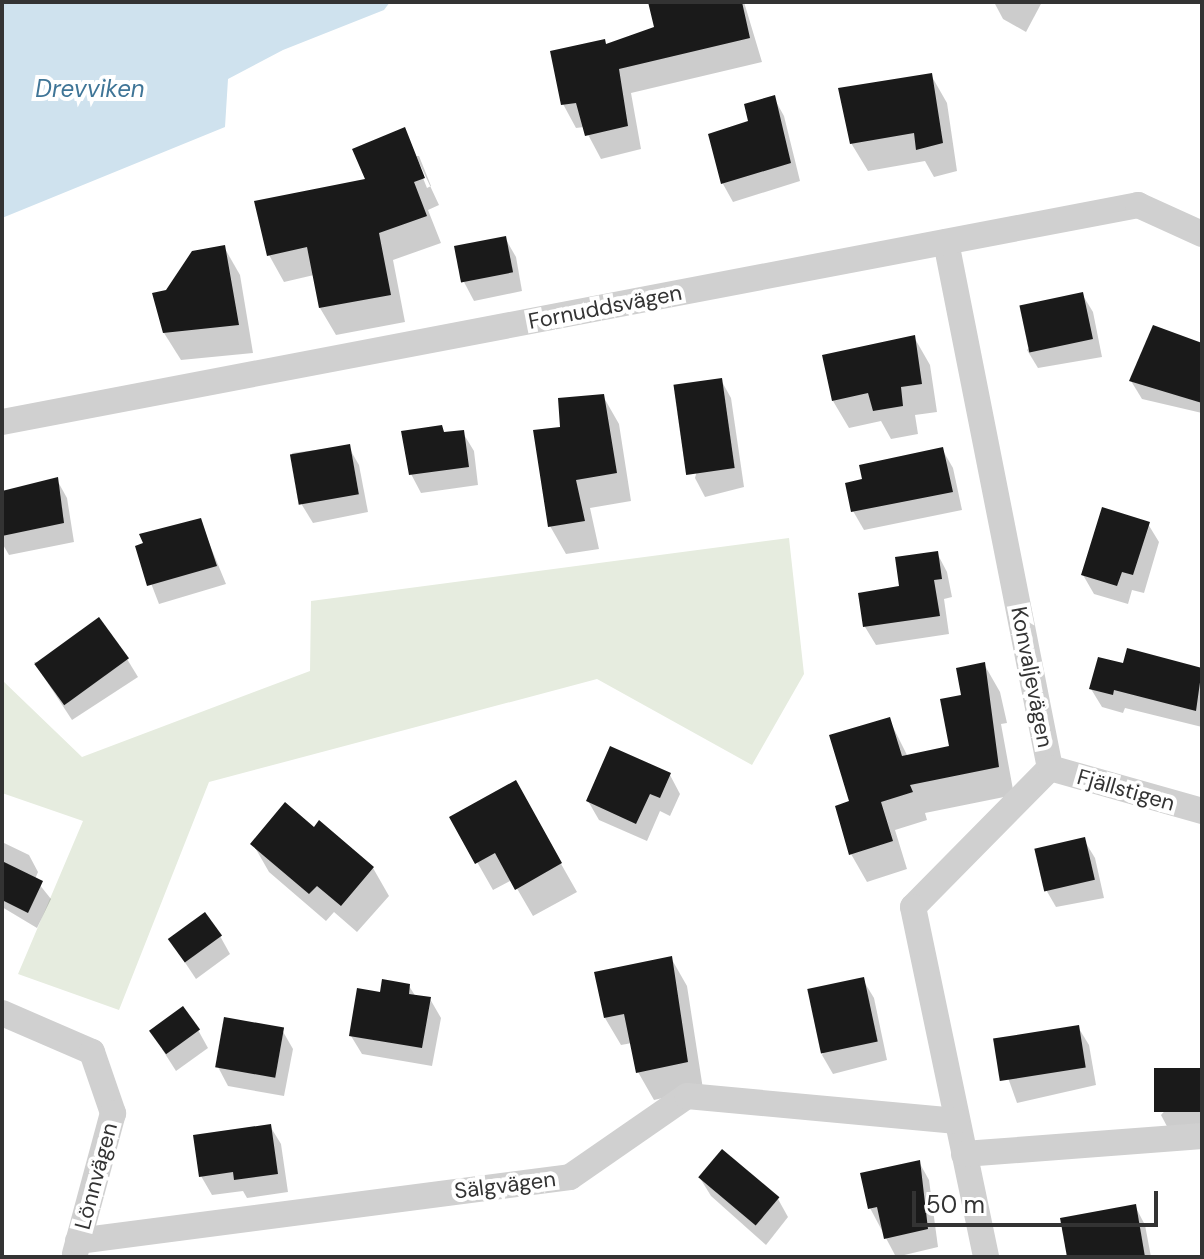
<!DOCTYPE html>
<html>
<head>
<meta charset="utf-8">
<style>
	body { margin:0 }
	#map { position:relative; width:1204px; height:1259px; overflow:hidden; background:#fff; font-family:"DM Sans",sans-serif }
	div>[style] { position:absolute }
	.green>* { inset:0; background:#e6ecdf }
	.water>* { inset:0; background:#cfe2ee }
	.shadow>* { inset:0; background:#0003 }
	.building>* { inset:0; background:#1a1a1a; transform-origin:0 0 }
	.street>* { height:26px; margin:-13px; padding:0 13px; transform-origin:13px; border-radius:13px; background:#d0d0d0 }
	span { translate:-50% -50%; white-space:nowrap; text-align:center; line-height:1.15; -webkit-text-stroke:8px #fff; paint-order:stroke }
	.street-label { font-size:22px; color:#333 }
	.water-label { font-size:24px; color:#3f7597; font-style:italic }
	.frame { position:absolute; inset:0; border:4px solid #333; pointer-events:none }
	.scale { position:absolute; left:912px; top:1191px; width:246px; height:36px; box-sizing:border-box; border:4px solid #333; border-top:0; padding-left:10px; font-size:24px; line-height:28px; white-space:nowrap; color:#333; -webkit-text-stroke:6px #fff; paint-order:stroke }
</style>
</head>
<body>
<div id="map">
	<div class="green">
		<i style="clip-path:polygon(789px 538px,804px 674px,752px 765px,597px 679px,209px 782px,119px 1010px,18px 974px,83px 821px,2px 793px,2px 680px,82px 757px,310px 671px,311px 601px)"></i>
	</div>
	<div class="water">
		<i style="clip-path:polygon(2px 2px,390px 2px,384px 10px,283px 50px,228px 79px,225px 127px,2px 218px)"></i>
	</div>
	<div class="shadow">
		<i style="clip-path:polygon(650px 2px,744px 2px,762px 62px,631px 93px,641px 149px,601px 159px,584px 127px,576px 128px,563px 104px,607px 46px,656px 28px)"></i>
		<i style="clip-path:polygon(994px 2px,1042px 2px,1026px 32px,1003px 19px)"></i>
		<i style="clip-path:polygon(931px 75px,947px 103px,957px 171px,934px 177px,925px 161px,868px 171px,851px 143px)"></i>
		<i style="clip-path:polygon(774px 98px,784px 116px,800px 181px,733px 202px,723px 184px,710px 136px,750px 123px)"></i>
		<i style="clip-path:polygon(evenodd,404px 130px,439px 205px,428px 210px,441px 243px,393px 260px,405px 322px,336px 335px,320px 308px,314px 275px,284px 282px,269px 255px,368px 180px,404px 130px,414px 156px,419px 156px,431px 186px,427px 188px,414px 156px)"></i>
		<i style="clip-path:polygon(505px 238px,516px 257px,522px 291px,474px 301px,464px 282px)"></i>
		<i style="clip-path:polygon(224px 247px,240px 275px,253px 353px,181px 360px,164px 333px,167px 292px)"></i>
		<i style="clip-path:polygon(1082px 294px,1093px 312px,1102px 357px,1038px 368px,1027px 350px)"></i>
		<i style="clip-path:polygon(914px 337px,930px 365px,937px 412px,915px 415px,918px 434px,891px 439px,881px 421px,849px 428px,833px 401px)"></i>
		<i style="clip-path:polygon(1202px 344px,1202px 413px,1142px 399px,1131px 381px)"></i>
		<i style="clip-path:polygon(721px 380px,731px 398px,744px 487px,705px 497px,695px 478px)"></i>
		<i style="clip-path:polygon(603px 396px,619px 424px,631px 501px,590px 508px,599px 549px,566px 554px,550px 526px,562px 429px)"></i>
		<i style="clip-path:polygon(441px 427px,445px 434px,463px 433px,474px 451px,478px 485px,421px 493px,411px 474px)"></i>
		<i style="clip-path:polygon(348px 446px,359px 465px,368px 512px,313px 523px,302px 505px,292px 453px)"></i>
		<i style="clip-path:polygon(942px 449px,953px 468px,962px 510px,864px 530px,853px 511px,864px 481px)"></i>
		<i style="clip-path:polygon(57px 480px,67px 498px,74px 542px,9px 555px,2px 543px,2px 493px)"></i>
		<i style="clip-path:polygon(200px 521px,226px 584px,159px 604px,137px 547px,145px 544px,142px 535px)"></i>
		<i style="clip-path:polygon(1148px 524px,1159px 542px,1144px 593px,1132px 590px,1128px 604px,1094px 594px,1083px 575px)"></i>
		<i style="clip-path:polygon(937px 553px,947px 572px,952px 597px,944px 599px,949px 634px,876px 645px,865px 627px,860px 594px,902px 588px)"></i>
		<i style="clip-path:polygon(1128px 651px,1202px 670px,1202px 727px,1125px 708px,1123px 713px,1102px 707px,1091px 689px,1124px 666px)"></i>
		<i style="clip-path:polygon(127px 659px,138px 677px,72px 720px,34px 662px)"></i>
		<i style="clip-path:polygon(984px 664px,1000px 692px,1007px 723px,1001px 724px,1014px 795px,925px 813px,927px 820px,895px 830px,907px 869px,867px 882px,851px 854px,852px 803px,889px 719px,908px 757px,951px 748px,963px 697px)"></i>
		<i style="clip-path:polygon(670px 775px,680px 794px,670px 816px,660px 811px,647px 841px,599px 820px,588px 801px)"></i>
		<i style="clip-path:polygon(515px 783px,577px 892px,533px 916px,512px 880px,493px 890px,452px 818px)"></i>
		<i style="clip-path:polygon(314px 830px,373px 868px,389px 896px,357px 932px,334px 912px,326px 921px,269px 872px,253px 844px)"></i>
		<i style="clip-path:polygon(1084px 840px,1095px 858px,1104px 898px,1056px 907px,1045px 888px)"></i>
		<i style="clip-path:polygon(2px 842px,29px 855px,38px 872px,35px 879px,51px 899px,37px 928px,2px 907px)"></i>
		<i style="clip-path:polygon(220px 936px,230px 954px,196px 979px,170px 940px)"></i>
		<i style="clip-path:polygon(671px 958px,687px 986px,703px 1089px,654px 1100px,638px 1072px,632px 1043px,621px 1045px,605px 1018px)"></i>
		<i style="clip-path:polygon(863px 980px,874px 998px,887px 1060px,833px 1074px,822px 1055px)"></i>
		<i style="clip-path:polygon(409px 986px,416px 997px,430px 999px,441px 1018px,432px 1066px,362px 1054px,351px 1036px,381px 995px)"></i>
		<i style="clip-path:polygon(1078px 1027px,1089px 1045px,1096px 1085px,1017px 1103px,996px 1044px)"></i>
		<i style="clip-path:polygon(198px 1030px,208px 1048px,176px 1071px,162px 1049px)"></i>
		<i style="clip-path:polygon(282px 1030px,293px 1049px,284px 1096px,228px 1086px,218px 1067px)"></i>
		<i style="clip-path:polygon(1202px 1070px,1202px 1131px,1171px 1134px,1161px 1115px)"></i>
		<i style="clip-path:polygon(270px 1126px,281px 1144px,288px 1192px,247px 1198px,243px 1191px,212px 1195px,201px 1176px)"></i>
		<i style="clip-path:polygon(722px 1152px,778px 1199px,788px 1217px,766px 1245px,711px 1196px,700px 1178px)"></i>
		<i style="clip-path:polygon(919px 1162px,929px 1180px,938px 1247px,896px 1257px,870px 1208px)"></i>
		<i style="clip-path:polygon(1135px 1206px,1145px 1225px,1151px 1257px,1069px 1257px)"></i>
	</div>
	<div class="building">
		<i style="clip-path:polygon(648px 2px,742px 2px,750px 38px,619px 69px,628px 126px,585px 136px,576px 103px,561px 105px,550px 51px,605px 39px,606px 44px,654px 27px)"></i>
		<i style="clip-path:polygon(932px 73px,943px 143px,916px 150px,914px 133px,850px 144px,838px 88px)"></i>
		<i style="clip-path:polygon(775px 95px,791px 163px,721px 184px,708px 134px,748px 121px,744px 104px)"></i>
		<i style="clip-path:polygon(405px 127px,425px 178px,414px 182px,427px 216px,379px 233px,391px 295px,319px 308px,307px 247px,267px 256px,254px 201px,365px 179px,352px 149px)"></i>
		<i style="left:506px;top:236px;width:37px;height:53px;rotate:79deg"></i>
		<i style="clip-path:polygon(225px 245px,239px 325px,163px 333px,152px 293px,166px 290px,192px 251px)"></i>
		<i style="left:1083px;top:292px;width:48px;height:65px;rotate:78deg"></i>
		<i style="clip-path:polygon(1153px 325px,1202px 343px,1202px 403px,1129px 381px)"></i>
		<i style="clip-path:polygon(915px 335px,922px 384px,901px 387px,903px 406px,873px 411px,868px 393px,832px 401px,822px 355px)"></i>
		<i style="left:722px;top:378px;width:91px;height:49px;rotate:82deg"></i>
		<i style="clip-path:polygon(604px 394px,617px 473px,576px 480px,585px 521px,548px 527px,533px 430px,560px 427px,558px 398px)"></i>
		<i style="clip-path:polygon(442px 425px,444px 432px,464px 430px,469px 467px,409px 475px,401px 431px)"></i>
		<i style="left:350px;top:444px;width:51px;height:61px;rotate:80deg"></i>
		<i style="clip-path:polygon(943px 447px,953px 492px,851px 512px,845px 483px,862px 479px,859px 465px)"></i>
		<i style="clip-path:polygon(58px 477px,64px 523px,2px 536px,2px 491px)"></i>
		<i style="clip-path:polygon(1102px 507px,1150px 522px,1133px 575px,1122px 572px,1117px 586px,1081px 575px)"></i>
		<i style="clip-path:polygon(201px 518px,217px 566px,147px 586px,135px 546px,143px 543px,139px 534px)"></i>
		<i style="clip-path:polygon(938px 551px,942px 579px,934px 580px,940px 616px,863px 627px,858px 593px,899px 586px,895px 557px)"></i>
		<i style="left:99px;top:617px;width:51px;height:80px;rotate:54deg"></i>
		<i style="clip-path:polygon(1127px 648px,1202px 668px,1196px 711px,1114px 690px,1113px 695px,1089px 689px,1098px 657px,1123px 663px)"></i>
		<i style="clip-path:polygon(985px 662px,999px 767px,910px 785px,913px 792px,881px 802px,893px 841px,849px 855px,835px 806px,849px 801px,829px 735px,890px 717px,902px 756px,949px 746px,940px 699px,961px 695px,956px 668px)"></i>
		<i style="clip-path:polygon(610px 746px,671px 773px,660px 798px,650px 794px,636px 824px,586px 801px)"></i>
		<i style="clip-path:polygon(516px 780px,562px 863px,515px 890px,495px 853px,475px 864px,449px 817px)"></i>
		<i style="clip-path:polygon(285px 802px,314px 827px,319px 820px,374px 867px,341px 906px,317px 886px,309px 894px,250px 844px)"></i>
		<i style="left:1085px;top:837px;width:44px;height:52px;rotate:77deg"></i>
		<i style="clip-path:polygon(2px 861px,43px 881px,28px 913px,2px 900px)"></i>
		<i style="left:205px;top:912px;width:29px;height:46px;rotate:54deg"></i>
		<i style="clip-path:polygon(672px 956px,688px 1062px,636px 1073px,624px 1014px,604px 1018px,594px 972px)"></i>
		<i style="left:864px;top:977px;width:66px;height:58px;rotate:78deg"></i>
		<i style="clip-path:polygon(382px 979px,410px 984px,409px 994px,431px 997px,422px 1048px,349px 1036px,357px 988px,380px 992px)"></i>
		<i style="left:183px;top:1006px;width:29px;height:42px;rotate:54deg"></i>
		<i style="left:224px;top:1017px;width:61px;height:51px;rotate:10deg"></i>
		<i style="left:1079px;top:1025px;width:43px;height:87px;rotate:81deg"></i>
		<i style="left:1202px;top:1068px;width:44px;height:48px;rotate:90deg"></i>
		<i style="clip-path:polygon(271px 1124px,278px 1174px,234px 1180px,233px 1172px,199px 1177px,193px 1135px)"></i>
		<i style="left:722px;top:1149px;width:75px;height:37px;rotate:40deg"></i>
		<i style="clip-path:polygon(920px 1160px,928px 1229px,884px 1239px,877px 1207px,868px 1209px,860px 1173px)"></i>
		<i style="clip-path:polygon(1136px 1204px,1145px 1257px,1067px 1257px,1060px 1218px)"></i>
	</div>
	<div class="street">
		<i style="left:946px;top:242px;width:536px;rotate:78.82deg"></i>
		<i style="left:1050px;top:768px;width:195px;rotate:134.6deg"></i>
		<i style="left:913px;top:907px;width:358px;rotate:78.2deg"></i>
		<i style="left:2px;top:422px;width:1157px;rotate:-10.81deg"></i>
		<i style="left:1138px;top:205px;width:70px;rotate:24.4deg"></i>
		<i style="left:1050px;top:768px;width:158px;rotate:15.8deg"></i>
		<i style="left:2px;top:1013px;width:98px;rotate:23.4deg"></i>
		<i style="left:92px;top:1052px;width:65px;rotate:71deg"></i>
		<i style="left:113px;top:1113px;width:146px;rotate:105.1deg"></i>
		<i style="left:964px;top:1154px;width:239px;rotate:-4.3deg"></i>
		<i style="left:78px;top:1241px;width:496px;rotate:-7.4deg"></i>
		<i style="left:570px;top:1177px;width:142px;rotate:-34.7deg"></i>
		<i style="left:687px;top:1096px;width:271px;rotate:5.3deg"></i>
	</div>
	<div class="street-label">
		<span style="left:605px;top:307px;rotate:-11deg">Fornuddsvägen</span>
		<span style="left:1032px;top:677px;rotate:79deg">Konvaljevägen</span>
		<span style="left:1126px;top:790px;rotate:16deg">Fjällstigen</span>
		<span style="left:96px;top:1176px;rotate:-75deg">Lönnvägen</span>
		<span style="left:505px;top:1185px;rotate:-7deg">Sälgvägen</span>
	</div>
	<div class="water-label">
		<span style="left:90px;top:89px">Drevviken</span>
	</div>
	<div class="frame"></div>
	<div class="scale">50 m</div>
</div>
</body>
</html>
